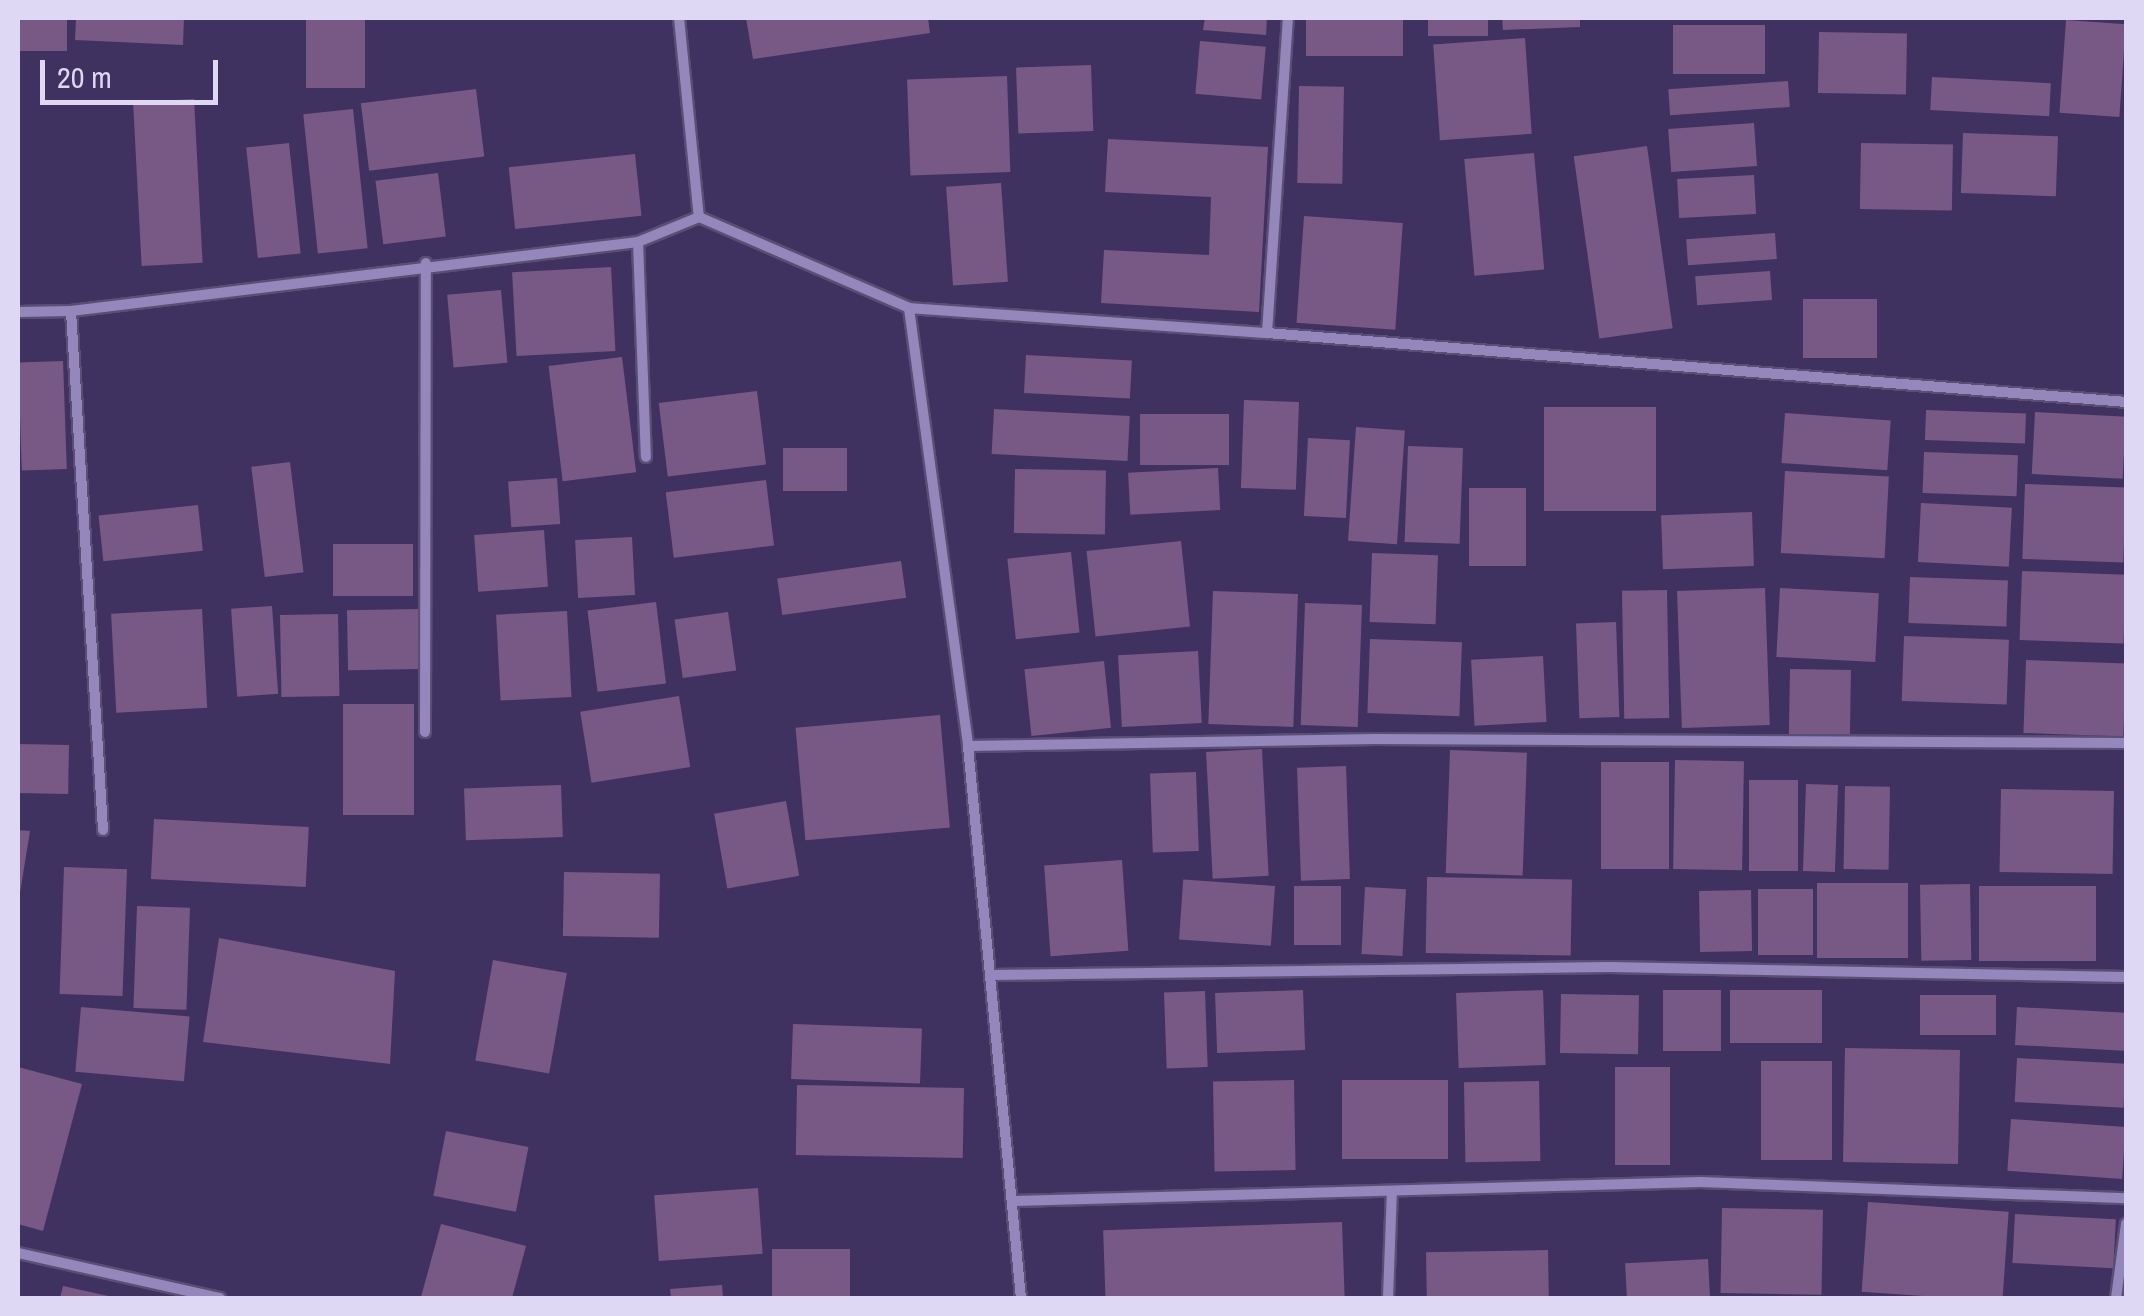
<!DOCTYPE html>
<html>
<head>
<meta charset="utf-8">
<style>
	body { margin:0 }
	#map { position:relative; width:2144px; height:1316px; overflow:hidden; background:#403260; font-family:"Archivo Narrow",sans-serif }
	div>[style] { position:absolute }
	.building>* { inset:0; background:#785885; transform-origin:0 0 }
	.roads { filter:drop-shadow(2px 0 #5a4e75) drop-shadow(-2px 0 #5a4e75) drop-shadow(0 2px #5a4e75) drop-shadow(0 -2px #5a4e75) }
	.minor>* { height:10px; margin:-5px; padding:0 5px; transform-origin:5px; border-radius:5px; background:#9487bc }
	span { translate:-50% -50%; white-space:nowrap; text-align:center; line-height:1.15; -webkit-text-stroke:10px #403260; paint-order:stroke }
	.frame { position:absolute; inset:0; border:20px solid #ded8f4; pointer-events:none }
	.scale { position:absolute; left:40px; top:60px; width:178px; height:45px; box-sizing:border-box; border:5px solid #ded8f4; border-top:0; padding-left:12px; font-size:30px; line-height:35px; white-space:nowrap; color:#ded8f4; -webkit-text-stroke:8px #403260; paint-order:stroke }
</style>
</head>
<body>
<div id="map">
	<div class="building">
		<i style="left:18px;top:18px;width:49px;height:33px"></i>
		<i style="clip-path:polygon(76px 18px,184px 18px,183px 45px,75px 40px)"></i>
		<i style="left:306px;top:18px;width:59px;height:70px"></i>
		<i style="clip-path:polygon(746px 18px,928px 18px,930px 33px,753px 59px)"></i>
		<i style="clip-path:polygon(1205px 18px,1267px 18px,1266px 35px,1203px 30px)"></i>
		<i style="left:1306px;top:18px;width:97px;height:38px"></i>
		<i style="left:1428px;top:18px;width:60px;height:18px"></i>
		<i style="clip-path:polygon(1502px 18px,1580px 18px,1580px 27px,1503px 30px)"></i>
		<i style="left:2066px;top:20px;width:60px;height:93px;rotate:4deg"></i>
		<i style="left:1765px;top:25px;width:49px;height:92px;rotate:90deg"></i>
		<i style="left:1819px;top:32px;width:88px;height:61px;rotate:1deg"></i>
		<i style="left:1525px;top:38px;width:96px;height:92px;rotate:86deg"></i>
		<i style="left:1200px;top:41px;width:66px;height:53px;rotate:5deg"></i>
		<i style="left:1091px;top:65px;width:66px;height:75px;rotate:88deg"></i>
		<i style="left:1007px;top:76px;width:96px;height:100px;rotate:88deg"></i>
		<i style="left:1932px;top:77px;width:119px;height:33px;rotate:3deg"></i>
		<i style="left:1788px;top:81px;width:26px;height:120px;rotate:86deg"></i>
		<i style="left:1299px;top:86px;width:45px;height:97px;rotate:1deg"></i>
		<i style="left:476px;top:89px;width:68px;height:116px;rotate:83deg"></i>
		<i style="left:194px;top:99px;width:164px;height:61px;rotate:87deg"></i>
		<i style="left:353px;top:109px;width:140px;height:50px;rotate:84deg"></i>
		<i style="left:1754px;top:123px;width:43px;height:86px;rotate:86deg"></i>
		<i style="left:1963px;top:133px;width:95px;height:60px;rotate:2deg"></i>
		<i style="clip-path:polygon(1108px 139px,1268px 147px,1259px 312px,1101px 303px,1104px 250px,1209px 255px,1211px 197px,1105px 192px)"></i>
		<i style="left:289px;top:143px;width:111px;height:43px;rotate:84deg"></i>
		<i style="left:1861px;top:143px;width:92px;height:66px;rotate:1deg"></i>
		<i style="left:1647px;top:146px;width:184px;height:74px;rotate:82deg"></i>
		<i style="left:1534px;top:153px;width:117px;height:70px;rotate:85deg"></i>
		<i style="left:635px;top:154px;width:62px;height:127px;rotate:84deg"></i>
		<i style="left:438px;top:173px;width:64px;height:63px;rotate:83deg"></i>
		<i style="left:1754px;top:175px;width:39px;height:77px;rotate:87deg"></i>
		<i style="left:1001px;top:183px;width:99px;height:55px;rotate:86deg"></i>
		<i style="left:1304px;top:216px;width:99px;height:107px;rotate:4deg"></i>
		<i style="left:1775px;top:233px;width:26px;height:89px;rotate:86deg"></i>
		<i style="left:611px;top:267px;width:84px;height:99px;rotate:87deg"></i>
		<i style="left:1770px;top:271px;width:29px;height:75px;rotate:86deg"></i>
		<i style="left:501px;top:290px;width:73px;height:54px;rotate:85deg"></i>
		<i style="left:1803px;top:299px;width:74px;height:59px"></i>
		<i style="left:1026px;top:355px;width:106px;height:38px;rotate:3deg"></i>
		<i style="left:622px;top:357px;width:116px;height:74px;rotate:83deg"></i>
		<i style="left:63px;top:361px;width:108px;height:45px;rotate:88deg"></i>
		<i style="left:757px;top:391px;width:74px;height:99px;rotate:83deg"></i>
		<i style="left:1244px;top:400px;width:55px;height:88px;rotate:2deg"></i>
		<i style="left:1544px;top:407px;width:112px;height:104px"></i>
		<i style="left:994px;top:409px;width:136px;height:45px;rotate:3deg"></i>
		<i style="left:1926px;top:410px;width:100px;height:30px;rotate:2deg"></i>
		<i style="left:2035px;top:412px;width:91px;height:62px;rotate:3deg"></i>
		<i style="left:1785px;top:413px;width:106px;height:50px;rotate:4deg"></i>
		<i style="left:1229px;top:414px;width:51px;height:89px;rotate:90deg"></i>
		<i style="left:1356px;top:427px;width:49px;height:114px;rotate:4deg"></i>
		<i style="left:1308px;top:438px;width:42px;height:78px;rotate:3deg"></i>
		<i style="left:1408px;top:446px;width:55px;height:96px;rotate:2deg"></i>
		<i style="left:783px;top:448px;width:64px;height:43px"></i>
		<i style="left:1924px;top:452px;width:94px;height:41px;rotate:2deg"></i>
		<i style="left:290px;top:462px;width:111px;height:39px;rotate:83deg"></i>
		<i style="left:1218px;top:468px;width:42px;height:90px;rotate:87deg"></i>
		<i style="left:1015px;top:469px;width:91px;height:64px;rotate:1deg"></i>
		<i style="left:1785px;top:471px;width:104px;height:82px;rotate:3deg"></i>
		<i style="left:557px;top:478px;width:46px;height:49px;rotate:86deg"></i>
		<i style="left:766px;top:480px;width:66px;height:101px;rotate:83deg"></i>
		<i style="left:2025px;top:484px;width:101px;height:75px;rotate:2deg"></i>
		<i style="left:1469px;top:488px;width:57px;height:78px"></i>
		<i style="left:1921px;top:503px;width:91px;height:59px;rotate:3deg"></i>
		<i style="left:198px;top:505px;width:46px;height:100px;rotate:84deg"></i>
		<i style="left:1752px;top:512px;width:54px;height:91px;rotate:88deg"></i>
		<i style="left:544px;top:530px;width:57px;height:70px;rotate:86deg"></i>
		<i style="left:632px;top:537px;width:58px;height:57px;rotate:87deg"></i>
		<i style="left:1181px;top:541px;width:86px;height:95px;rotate:84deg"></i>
		<i style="left:413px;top:544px;width:52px;height:80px;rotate:90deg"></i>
		<i style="left:1071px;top:552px;width:81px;height:64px;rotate:84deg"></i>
		<i style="left:1372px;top:553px;width:66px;height:69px;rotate:2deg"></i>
		<i style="left:901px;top:561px;width:37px;height:125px;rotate:82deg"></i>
		<i style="left:2022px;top:571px;width:104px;height:69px;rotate:2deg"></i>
		<i style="left:1910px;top:577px;width:98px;height:46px;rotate:2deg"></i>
		<i style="left:1765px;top:588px;width:137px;height:88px;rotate:88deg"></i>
		<i style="left:1780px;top:588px;width:99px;height:69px;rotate:3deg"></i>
		<i style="left:1667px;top:590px;width:128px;height:45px;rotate:89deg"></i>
		<i style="left:1213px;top:591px;width:85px;height:133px;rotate:2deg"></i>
		<i style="left:656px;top:602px;width:82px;height:69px;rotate:83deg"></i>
		<i style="left:1305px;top:603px;width:57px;height:122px;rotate:2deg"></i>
		<i style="left:272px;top:606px;width:88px;height:41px;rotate:86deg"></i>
		<i style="left:202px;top:609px;width:99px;height:91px;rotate:87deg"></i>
		<i style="left:418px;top:609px;width:60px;height:71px;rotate:89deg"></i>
		<i style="left:567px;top:611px;width:86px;height:71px;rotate:87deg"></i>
		<i style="left:728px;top:612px;width:59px;height:54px;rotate:82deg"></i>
		<i style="left:338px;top:614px;width:82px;height:58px;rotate:89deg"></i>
		<i style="left:1616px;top:622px;width:95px;height:40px;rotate:88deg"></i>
		<i style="left:1904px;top:636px;width:105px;height:65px;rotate:2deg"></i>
		<i style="left:1370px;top:639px;width:92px;height:74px;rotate:2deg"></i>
		<i style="left:1198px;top:651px;width:72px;height:80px;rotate:87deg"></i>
		<i style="left:1543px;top:656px;width:66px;height:72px;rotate:87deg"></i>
		<i style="left:2026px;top:660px;width:100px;height:73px;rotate:2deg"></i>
		<i style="left:1104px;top:661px;width:67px;height:80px;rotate:84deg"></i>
		<i style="left:1790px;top:669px;width:61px;height:66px;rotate:1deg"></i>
		<i style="left:679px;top:696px;width:72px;height:100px;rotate:81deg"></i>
		<i style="left:343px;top:704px;width:71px;height:111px"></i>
		<i style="left:940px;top:715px;width:113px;height:145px;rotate:85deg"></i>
		<i style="left:18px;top:744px;width:51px;height:49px;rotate:1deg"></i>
		<i style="left:1262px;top:749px;width:127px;height:56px;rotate:87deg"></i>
		<i style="left:1450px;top:750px;width:77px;height:123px;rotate:2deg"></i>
		<i style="left:1675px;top:760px;width:69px;height:109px;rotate:1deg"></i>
		<i style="left:1601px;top:762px;width:68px;height:107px"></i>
		<i style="left:1346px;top:766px;width:113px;height:49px;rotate:88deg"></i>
		<i style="left:1196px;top:772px;width:79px;height:46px;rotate:88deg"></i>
		<i style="left:1749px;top:780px;width:49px;height:91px"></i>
		<i style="left:1806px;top:784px;width:32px;height:87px;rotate:2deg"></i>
		<i style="left:561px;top:785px;width:52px;height:97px;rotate:88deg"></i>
		<i style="left:1845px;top:786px;width:45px;height:83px;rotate:1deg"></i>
		<i style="left:2001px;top:789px;width:113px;height:83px;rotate:1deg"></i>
		<i style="left:786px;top:801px;width:76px;height:73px;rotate:80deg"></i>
		<i style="left:154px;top:819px;width:155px;height:60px;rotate:3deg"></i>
		<i style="clip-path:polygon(18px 830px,30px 831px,20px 893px,18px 893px)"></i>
		<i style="left:1122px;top:860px;width:91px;height:78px;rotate:86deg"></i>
		<i style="left:64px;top:867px;width:63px;height:127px;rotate:2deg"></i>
		<i style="left:564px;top:872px;width:96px;height:64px;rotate:1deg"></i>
		<i style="left:1427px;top:877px;width:145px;height:76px;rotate:1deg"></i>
		<i style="left:1908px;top:883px;width:75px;height:91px;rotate:90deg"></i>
		<i style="left:1970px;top:884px;width:76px;height:50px;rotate:89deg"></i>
		<i style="left:1275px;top:886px;width:60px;height:92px;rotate:94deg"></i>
		<i style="left:1294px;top:886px;width:47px;height:59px"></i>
		<i style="left:1979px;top:886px;width:117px;height:75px"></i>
		<i style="left:1365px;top:887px;width:41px;height:67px;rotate:3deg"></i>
		<i style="left:1813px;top:889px;width:66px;height:55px;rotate:90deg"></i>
		<i style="left:1751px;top:890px;width:61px;height:52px;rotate:89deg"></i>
		<i style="left:137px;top:906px;width:53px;height:102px;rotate:2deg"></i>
		<i style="clip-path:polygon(219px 938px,395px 971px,390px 1064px,203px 1042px)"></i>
		<i style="left:493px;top:960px;width:75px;height:102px;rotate:10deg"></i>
		<i style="left:1303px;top:990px;width:60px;height:88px;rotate:88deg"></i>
		<i style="left:1543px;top:990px;width:75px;height:87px;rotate:88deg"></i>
		<i style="left:1663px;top:990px;width:58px;height:61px"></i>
		<i style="left:1730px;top:990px;width:92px;height:53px"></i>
		<i style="left:1205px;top:991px;width:76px;height:41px;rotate:88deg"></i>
		<i style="left:1561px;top:994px;width:78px;height:59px;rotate:1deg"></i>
		<i style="left:1920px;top:995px;width:76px;height:40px"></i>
		<i style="left:81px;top:1007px;width:109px;height:65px;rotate:5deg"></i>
		<i style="left:2017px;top:1007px;width:109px;height:38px;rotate:3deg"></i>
		<i style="left:793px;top:1024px;width:129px;height:55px;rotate:2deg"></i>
		<i style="left:1845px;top:1048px;width:115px;height:114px;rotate:1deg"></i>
		<i style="left:2017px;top:1058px;width:109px;height:44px;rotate:3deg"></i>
		<i style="left:1761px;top:1061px;width:71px;height:99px"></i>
		<i style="clip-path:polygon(18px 1067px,82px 1084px,43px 1231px,18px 1224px)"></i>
		<i style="left:1615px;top:1067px;width:55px;height:98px"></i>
		<i style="left:1294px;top:1080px;width:90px;height:81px;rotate:89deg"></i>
		<i style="left:1448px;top:1080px;width:79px;height:106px;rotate:90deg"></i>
		<i style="left:1539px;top:1081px;width:80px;height:75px;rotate:89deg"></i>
		<i style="left:797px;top:1085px;width:167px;height:70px;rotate:1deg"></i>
		<i style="left:2011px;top:1119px;width:115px;height:52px;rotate:4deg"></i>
		<i style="left:446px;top:1131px;width:84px;height:66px;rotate:11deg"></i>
		<i style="left:758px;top:1188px;width:66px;height:104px;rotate:86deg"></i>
		<i style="left:1868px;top:1202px;width:141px;height:90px;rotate:4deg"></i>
		<i style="left:1722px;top:1208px;width:101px;height:85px;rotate:1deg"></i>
		<i style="left:2015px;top:1214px;width:101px;height:49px;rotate:3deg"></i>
		<i style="left:1342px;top:1222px;width:76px;height:239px;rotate:88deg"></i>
		<i style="clip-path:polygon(441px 1224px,526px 1246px,512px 1298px,421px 1297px)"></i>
		<i style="left:850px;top:1249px;width:49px;height:78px;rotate:90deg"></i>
		<i style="left:1548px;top:1250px;width:48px;height:122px;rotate:89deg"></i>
		<i style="left:1708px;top:1259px;width:39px;height:83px;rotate:87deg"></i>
		<i style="clip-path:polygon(722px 1285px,723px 1298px,671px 1298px,670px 1289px)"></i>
		<i style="clip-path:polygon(63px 1286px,113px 1297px,113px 1298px,60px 1298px)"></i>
	</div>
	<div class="roads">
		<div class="minor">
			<i style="left:679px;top:18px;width:200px;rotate:84.3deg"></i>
			<i style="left:699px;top:217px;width:229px;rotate:23.4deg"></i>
			<i style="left:909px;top:308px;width:442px;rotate:82.3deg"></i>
			<i style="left:968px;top:746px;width:555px;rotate:84.52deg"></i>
			<i style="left:638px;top:242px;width:215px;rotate:87.9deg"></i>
			<i style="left:909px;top:308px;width:359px;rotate:4deg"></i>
			<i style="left:1267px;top:333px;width:316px;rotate:-86.2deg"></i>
			<i style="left:71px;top:311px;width:520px;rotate:86.47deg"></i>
			<i style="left:18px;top:312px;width:53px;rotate:-1.1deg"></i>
			<i style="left:71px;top:311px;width:571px;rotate:-6.94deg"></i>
			<i style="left:638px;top:242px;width:66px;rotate:-22.3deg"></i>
			<i style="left:1267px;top:333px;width:862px;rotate:4.59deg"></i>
			<i style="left:425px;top:732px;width:469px;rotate:-89.9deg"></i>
			<i style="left:968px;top:746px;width:407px;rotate:-1deg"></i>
			<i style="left:1375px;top:739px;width:751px;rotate:0.31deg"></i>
			<i style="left:992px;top:975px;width:618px;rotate:-0.74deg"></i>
			<i style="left:1610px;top:967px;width:516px;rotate:1.11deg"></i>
			<i style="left:1014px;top:1201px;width:687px;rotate:-1.58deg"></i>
			<i style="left:1701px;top:1182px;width:425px;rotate:2.2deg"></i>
			<i style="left:18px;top:1253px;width:207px;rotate:12.6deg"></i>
			<i style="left:1388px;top:1298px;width:107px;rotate:-87.9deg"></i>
			<i style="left:2116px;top:1298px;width:75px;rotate:-82.3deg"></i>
		</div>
	</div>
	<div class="frame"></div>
	<div class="scale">20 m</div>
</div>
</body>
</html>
